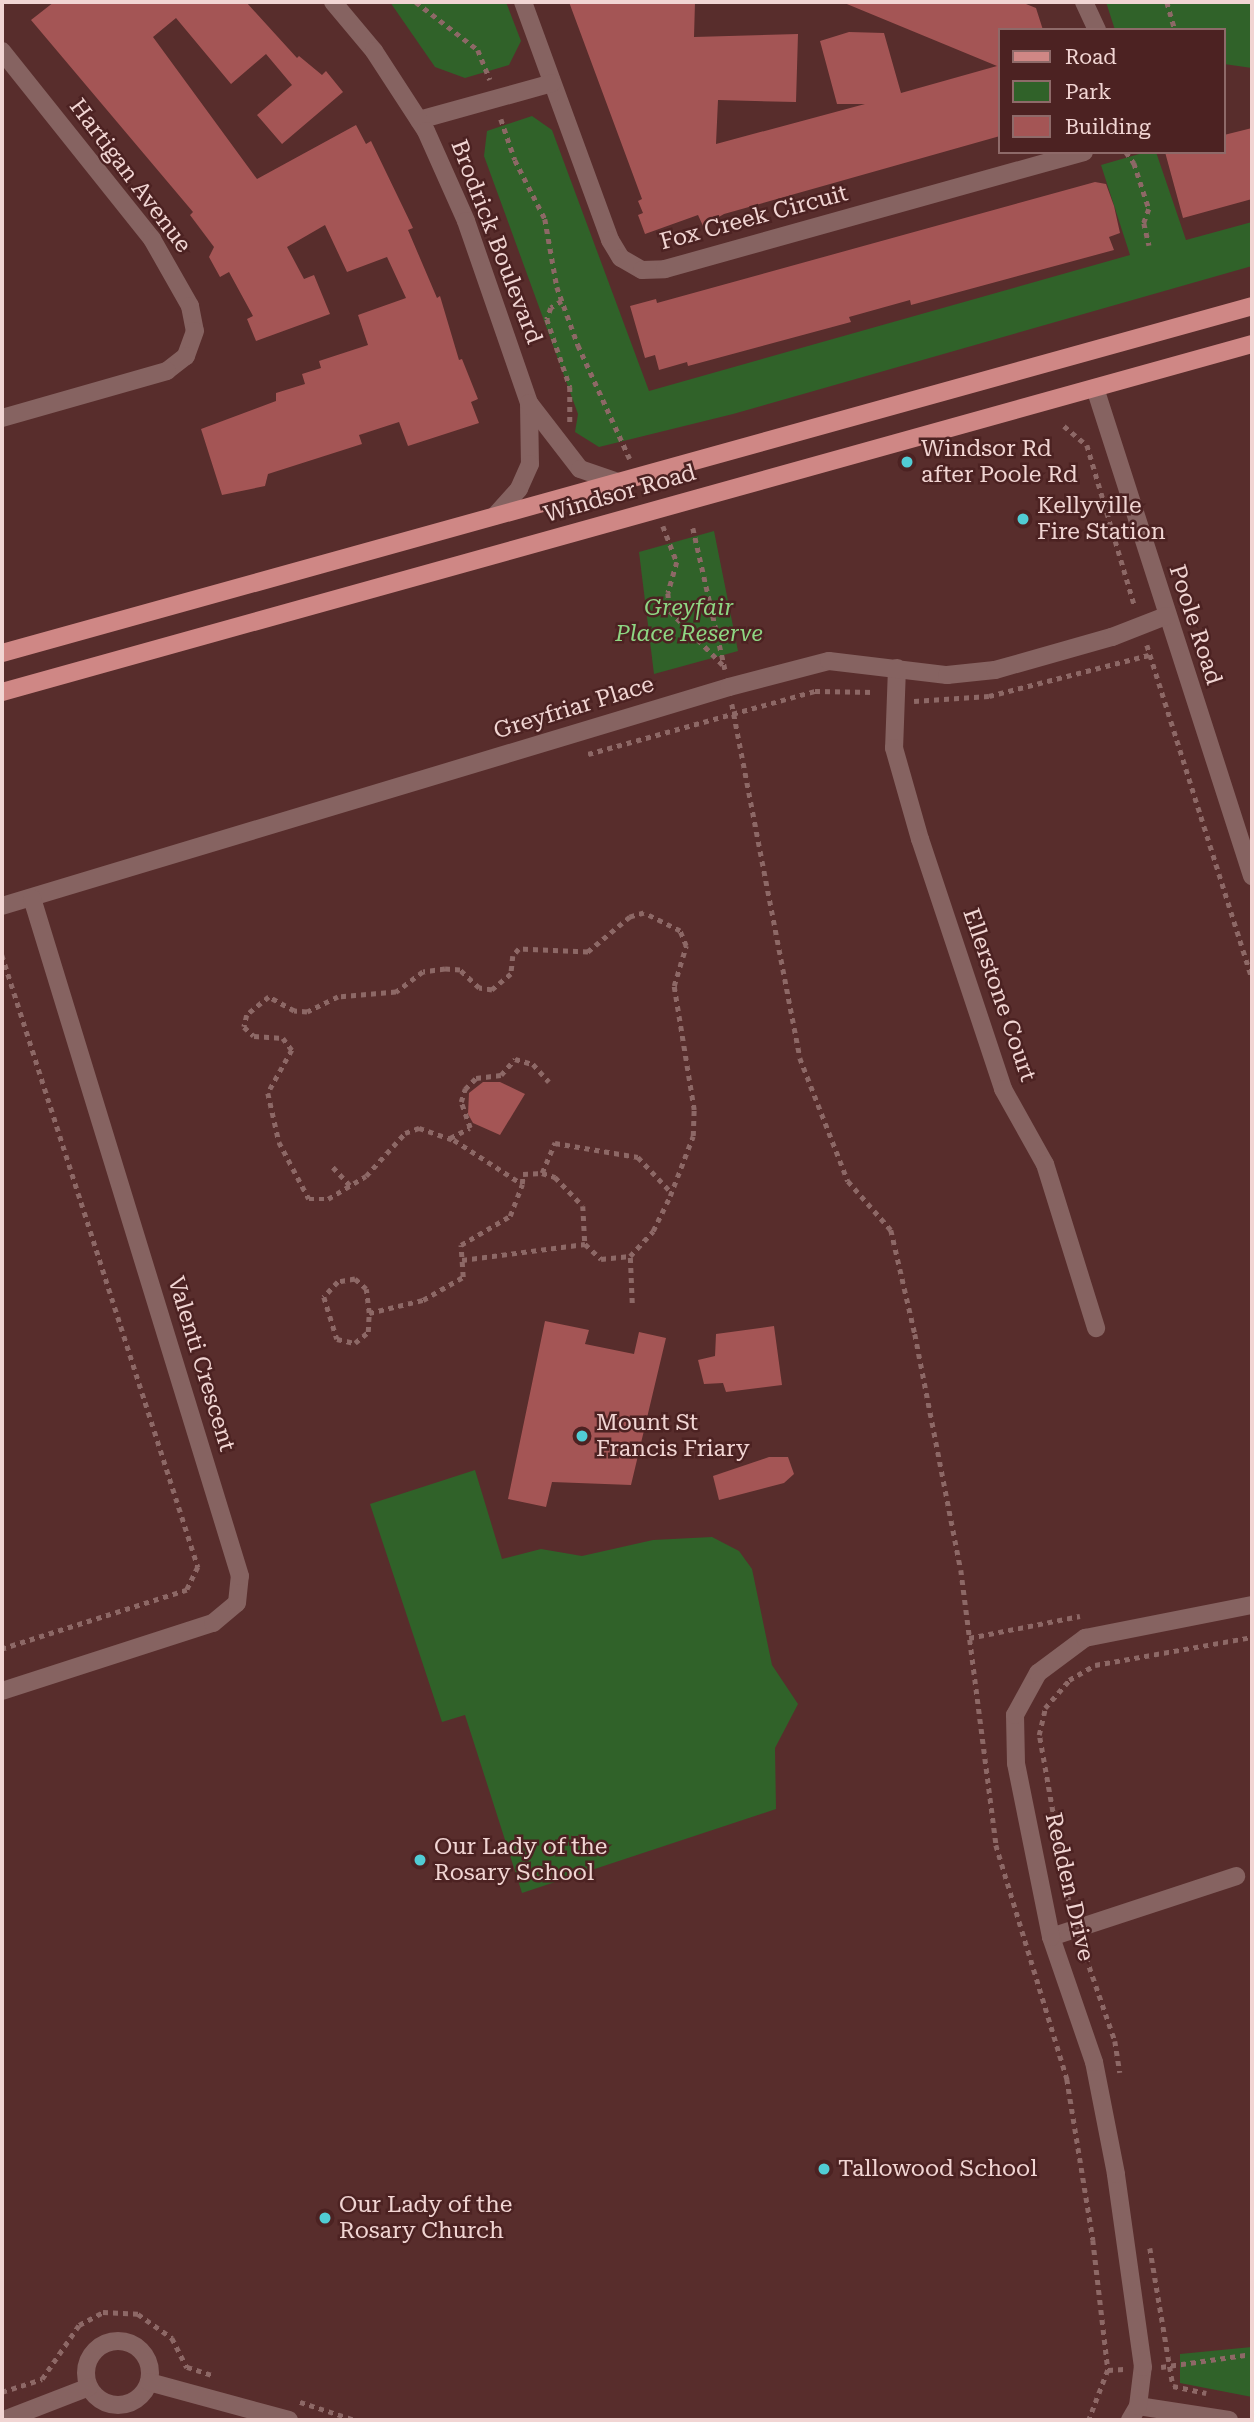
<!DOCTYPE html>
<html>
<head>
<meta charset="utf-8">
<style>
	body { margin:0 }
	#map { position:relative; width:1254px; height:2422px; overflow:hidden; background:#582d2c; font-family:"Roboto Serif",serif }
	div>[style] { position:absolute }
	.green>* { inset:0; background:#306229 }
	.building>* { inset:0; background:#a45555 }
	.path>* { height:4.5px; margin-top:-2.25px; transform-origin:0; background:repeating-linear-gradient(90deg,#8d6866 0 5px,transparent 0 10px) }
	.minor>* { height:18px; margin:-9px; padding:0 9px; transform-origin:9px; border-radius:9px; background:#866361 }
	.tertiary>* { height:18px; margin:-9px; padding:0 9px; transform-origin:9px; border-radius:9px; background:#866361 }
	.tertiary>.ring { margin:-9px; padding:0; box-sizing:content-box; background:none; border:18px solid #866361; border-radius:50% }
	.primary>* { height:18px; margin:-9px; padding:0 9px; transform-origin:9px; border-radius:9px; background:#cf8785 }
	.dots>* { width:19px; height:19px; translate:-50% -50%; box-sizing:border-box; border:4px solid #4c2222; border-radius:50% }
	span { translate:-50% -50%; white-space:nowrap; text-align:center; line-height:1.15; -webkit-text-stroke:5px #4c2222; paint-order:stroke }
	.street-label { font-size:23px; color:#f1d5d3 }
	.poi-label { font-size:23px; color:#f1d5d3 }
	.left { translate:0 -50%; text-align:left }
	.park-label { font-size:23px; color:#8ed683; font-style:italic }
	.frame { position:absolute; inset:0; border:4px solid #f1d5d3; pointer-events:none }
	.legend { position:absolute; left:998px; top:28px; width:228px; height:126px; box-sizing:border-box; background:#4c2222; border:2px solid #8e6a69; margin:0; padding:9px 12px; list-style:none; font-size:21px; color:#f1d5d3 }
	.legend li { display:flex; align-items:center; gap:14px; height:35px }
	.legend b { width:35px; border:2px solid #8e6a69 }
</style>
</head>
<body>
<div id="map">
	<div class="green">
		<i style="clip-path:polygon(390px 2px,506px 2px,521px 41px,509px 65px,465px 78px,435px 67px)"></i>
		<i style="clip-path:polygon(1106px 2px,1252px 2px,1252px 68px,1224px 64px,1224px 30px,1115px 30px)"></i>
		<i style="clip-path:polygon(532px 116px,552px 130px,649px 391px,1130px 255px,1101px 165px,1146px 152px,1156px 152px,1186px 240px,1252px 222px,1252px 266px,733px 414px,599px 447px,575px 432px,578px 414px,484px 156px,487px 131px)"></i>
		<i style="clip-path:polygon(714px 531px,738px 651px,654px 674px,639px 552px)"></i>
		<i style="clip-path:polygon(475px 1470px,502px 1559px,541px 1549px,582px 1556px,653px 1540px,712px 1537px,739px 1551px,752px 1569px,772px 1665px,798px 1704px,775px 1748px,776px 1809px,522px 1893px,465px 1715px,442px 1722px,370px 1504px)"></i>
		<i style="clip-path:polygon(1252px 2347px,1252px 2397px,1180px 2383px,1180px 2354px)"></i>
	</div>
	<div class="building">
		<i style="clip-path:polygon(54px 2px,246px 2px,297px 58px,299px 56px,322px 75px,326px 71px,343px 92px,282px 144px,257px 115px,292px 85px,266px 54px,231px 84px,176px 18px,153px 37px,257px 179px,356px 125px,366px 144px,371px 141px,413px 228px,408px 230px,437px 298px,440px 296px,459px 360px,462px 359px,478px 399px,471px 402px,479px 423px,408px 446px,399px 422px,359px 435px,362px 444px,268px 474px,265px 486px,222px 495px,201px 429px,276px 401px,276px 393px,305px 384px,302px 374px,321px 368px,319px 361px,368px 345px,358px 315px,406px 298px,387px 257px,347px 272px,325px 225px,287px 247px,304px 279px,314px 275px,330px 314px,256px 341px,247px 319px,253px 316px,229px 272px,220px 277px,209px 257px,214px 247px,190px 215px,193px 212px,31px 20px)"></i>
		<i style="clip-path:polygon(569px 2px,695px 2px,694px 37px,798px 34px,796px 102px,718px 100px,716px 144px,865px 104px,837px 104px,820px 41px,849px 32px,884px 33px,901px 93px,997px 66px,842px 2px,1021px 2px,1036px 8px,1043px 30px,1000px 30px,1000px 136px,724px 214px,703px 226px,698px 215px,645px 234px,638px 215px,643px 213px,638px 201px,642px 199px)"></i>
		<i style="clip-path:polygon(1252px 128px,1252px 199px,1183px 218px,1165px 152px,1224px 152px,1224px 135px)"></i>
		<i style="clip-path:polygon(1095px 182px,1106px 184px,1114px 206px,1120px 233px,1109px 237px,1114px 250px,911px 305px,910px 300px,849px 317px,851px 322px,688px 366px,687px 362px,659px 370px,655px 355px,645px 358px,630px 306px,656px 299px,657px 303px)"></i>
		<i style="clip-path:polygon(483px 1082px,500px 1082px,525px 1094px,500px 1135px,473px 1123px,468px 1114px,469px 1093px)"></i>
		<i style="clip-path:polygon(545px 1321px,589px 1330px,585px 1344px,634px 1354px,639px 1332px,666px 1338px,631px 1485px,552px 1482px,546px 1507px,508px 1499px)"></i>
		<i style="clip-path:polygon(774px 1326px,782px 1385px,726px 1392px,723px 1383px,704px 1384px,698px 1360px,715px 1356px,716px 1334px)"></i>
		<i style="clip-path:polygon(769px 1457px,788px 1457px,794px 1474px,784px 1483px,719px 1500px,713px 1476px)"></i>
	</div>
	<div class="path">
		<i style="left:416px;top:2px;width:78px;rotate:37.7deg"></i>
		<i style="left:478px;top:50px;width:32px;rotate:68deg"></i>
		<i style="left:1167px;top:2px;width:29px;rotate:74deg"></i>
		<i style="left:501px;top:119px;width:43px;rotate:71.1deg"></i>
		<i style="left:515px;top:160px;width:66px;rotate:63deg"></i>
		<i style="left:545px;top:219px;width:69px;rotate:80deg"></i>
		<i style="left:557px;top:287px;width:62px;rotate:70.1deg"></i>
		<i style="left:578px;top:345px;width:125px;rotate:65.5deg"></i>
		<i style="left:1126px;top:152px;width:14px;rotate:54deg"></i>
		<i style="left:1134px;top:163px;width:48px;rotate:71.9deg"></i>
		<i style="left:1149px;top:209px;width:15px;rotate:110deg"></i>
		<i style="left:1144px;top:223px;width:23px;rotate:77deg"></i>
		<i style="left:562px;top:301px;width:13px;rotate:148deg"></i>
		<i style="left:551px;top:308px;width:12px;rotate:110deg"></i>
		<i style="left:547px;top:319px;width:72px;rotate:71.3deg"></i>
		<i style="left:570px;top:387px;width:35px;rotate:90deg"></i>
		<i style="left:1064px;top:426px;width:30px;rotate:40deg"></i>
		<i style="left:1087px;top:445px;width:169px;rotate:73.5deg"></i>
		<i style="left:663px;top:526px;width:39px;rotate:69deg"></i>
		<i style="left:677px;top:562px;width:32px;rotate:106deg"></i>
		<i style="left:668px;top:593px;width:18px;rotate:84deg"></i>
		<i style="left:670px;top:611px;width:76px;rotate:45.5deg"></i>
		<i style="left:693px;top:528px;width:145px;rotate:77.2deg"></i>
		<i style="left:1147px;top:645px;width:350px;rotate:72.5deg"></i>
		<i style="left:914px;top:701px;width:75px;rotate:-3.8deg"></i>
		<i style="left:989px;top:696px;width:165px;rotate:-14.4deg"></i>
		<i style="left:732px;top:704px;width:360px;rotate:79.1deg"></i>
		<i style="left:800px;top:1058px;width:132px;rotate:68.7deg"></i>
		<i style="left:848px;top:1181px;width:65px;rotate:48.7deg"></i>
		<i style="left:891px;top:1230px;width:107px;rotate:77deg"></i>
		<i style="left:915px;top:1334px;width:240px;rotate:79deg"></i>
		<i style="left:961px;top:1570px;width:277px;rotate:82.7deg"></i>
		<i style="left:996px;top:1845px;width:245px;rotate:73.1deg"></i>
		<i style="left:1067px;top:2079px;width:163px;rotate:80.8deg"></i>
		<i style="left:1093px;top:2240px;width:131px;rotate:83.4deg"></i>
		<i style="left:1108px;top:2370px;width:53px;rotate:110.8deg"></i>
		<i style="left:588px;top:754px;width:236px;rotate:-15.5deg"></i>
		<i style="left:815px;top:691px;width:60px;rotate:1deg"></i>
		<i style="left:2px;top:955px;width:643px;rotate:72.24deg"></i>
		<i style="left:198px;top:1567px;width:25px;rotate:116deg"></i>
		<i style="left:187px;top:1590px;width:194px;rotate:162.3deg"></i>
		<i style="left:450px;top:1138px;width:22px;rotate:-27deg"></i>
		<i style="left:470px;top:1128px;width:28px;rotate:-109deg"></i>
		<i style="left:461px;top:1102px;width:14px;rotate:-73deg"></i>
		<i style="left:465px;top:1089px;width:16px;rotate:-45deg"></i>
		<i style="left:476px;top:1078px;width:25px;rotate:-7deg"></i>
		<i style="left:501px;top:1075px;width:21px;rotate:-49deg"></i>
		<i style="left:515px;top:1059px;width:19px;rotate:16deg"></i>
		<i style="left:533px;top:1064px;width:24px;rotate:48deg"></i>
		<i style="left:333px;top:1167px;width:25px;rotate:47deg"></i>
		<i style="left:542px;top:1173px;width:14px;rotate:17deg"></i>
		<i style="left:555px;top:1177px;width:40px;rotate:46deg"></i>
		<i style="left:583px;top:1206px;width:38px;rotate:87deg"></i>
		<i style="left:462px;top:1260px;width:124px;rotate:-7.4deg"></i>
		<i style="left:585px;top:1244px;width:22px;rotate:43deg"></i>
		<i style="left:601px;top:1259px;width:29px;rotate:-6deg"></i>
		<i style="left:632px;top:1303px;width:47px;rotate:-92.4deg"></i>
		<i style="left:630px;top:1256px;width:34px;rotate:-47deg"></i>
		<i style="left:653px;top:1231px;width:39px;rotate:-64deg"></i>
		<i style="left:670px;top:1196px;width:64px;rotate:-69deg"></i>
		<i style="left:693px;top:1136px;width:26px;rotate:-88deg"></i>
		<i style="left:694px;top:1110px;width:126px;rotate:-99.2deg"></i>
		<i style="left:674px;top:986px;width:42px;rotate:-73.3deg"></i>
		<i style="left:686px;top:946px;width:16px;rotate:-112deg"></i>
		<i style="left:680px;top:931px;width:40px;rotate:-153.4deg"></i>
		<i style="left:644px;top:913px;width:15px;rotate:164deg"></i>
		<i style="left:630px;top:917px;width:55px;rotate:140.2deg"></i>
		<i style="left:588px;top:952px;width:69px;rotate:-177.5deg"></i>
		<i style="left:519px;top:949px;width:9px;rotate:131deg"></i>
		<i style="left:513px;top:956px;width:18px;rotate:96deg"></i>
		<i style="left:511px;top:974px;width:25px;rotate:140deg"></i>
		<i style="left:492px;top:990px;width:13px;rotate:-171deg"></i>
		<i style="left:479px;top:988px;width:26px;rotate:-137deg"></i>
		<i style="left:460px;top:970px;width:15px;rotate:-176deg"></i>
		<i style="left:445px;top:969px;width:22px;rotate:172deg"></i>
		<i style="left:423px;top:972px;width:34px;rotate:143deg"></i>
		<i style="left:396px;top:992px;width:58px;rotate:175.1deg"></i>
		<i style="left:338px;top:997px;width:34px;rotate:154deg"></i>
		<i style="left:307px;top:1012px;width:13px;rotate:-176deg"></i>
		<i style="left:294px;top:1011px;width:29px;rotate:-151deg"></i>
		<i style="left:269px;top:997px;width:28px;rotate:141deg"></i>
		<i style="left:247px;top:1015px;width:12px;rotate:104deg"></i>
		<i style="left:244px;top:1027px;width:13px;rotate:42deg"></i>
		<i style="left:254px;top:1036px;width:29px;rotate:4deg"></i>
		<i style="left:283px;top:1038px;width:15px;rotate:53deg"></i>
		<i style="left:292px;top:1050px;width:49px;rotate:119.2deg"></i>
		<i style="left:268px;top:1093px;width:50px;rotate:77.3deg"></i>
		<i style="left:279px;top:1142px;width:64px;rotate:62.2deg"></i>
		<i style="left:309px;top:1199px;width:19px"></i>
		<i style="left:328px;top:1199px;width:44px;rotate:-31.2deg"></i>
		<i style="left:366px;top:1176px;width:58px;rotate:-47.8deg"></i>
		<i style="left:405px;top:1133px;width:15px;rotate:-20deg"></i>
		<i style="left:419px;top:1128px;width:37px;rotate:19deg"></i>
		<i style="left:454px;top:1140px;width:81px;rotate:32.9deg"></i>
		<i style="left:522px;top:1184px;width:10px;rotate:-84deg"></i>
		<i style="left:523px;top:1174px;width:19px;rotate:-3deg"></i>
		<i style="left:542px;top:1173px;width:33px;rotate:-67deg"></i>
		<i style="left:555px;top:1143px;width:84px;rotate:9.6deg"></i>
		<i style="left:638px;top:1157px;width:48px;rotate:46.7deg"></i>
		<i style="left:369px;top:1313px;width:24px;rotate:-97deg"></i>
		<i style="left:366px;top:1289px;width:15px;rotate:-138deg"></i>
		<i style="left:355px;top:1279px;width:17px;rotate:170deg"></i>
		<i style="left:338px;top:1282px;width:21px;rotate:133deg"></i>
		<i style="left:324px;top:1297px;width:44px;rotate:72.8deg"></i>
		<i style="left:337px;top:1339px;width:18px;rotate:13deg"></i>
		<i style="left:355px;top:1343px;width:17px;rotate:-40deg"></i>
		<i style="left:368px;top:1332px;width:19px;rotate:-87deg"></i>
		<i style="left:369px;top:1313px;width:56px;rotate:-13.5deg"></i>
		<i style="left:423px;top:1300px;width:46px;rotate:-29.9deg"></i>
		<i style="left:463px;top:1277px;width:32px;rotate:-94deg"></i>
		<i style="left:461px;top:1245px;width:57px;rotate:-30.6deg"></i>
		<i style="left:510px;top:1216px;width:34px;rotate:-69deg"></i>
		<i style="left:969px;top:1638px;width:113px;rotate:-11.2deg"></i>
		<i style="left:1070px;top:1910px;width:178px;rotate:-100deg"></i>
		<i style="left:1039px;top:1735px;width:28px;rotate:-77deg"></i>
		<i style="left:1045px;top:1708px;width:37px;rotate:-49deg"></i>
		<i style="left:1069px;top:1680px;width:30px;rotate:-30deg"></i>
		<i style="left:1095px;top:1665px;width:159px;rotate:-10.1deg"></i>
		<i style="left:1083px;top:1948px;width:98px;rotate:71deg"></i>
		<i style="left:1115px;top:2041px;width:32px;rotate:81deg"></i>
		<i style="left:1150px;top:2248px;width:140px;rotate:80.5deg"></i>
		<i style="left:1173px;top:2386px;width:34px;rotate:12deg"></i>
		<i style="left:1161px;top:2367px;width:92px;rotate:-8.1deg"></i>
		<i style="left:1108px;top:2370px;width:16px;rotate:-4deg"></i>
		<i style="left:2px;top:2392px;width:42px;rotate:-18deg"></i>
		<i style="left:42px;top:2379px;width:65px;rotate:-55.6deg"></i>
		<i style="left:79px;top:2325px;width:27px;rotate:-28deg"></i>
		<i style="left:103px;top:2312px;width:35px;rotate:3deg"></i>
		<i style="left:138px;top:2314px;width:42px;rotate:35.2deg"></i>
		<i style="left:172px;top:2338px;width:33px;rotate:63deg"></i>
		<i style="left:187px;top:2367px;width:29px;rotate:18deg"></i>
		<i style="left:300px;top:2402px;width:58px;rotate:18.1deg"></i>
	</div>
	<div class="minor">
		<i style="left:523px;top:2px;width:253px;rotate:69.9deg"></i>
		<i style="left:610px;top:240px;width:21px;rotate:59deg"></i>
		<i style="left:621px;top:258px;width:24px;rotate:30deg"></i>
		<i style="left:642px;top:270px;width:23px;rotate:-2deg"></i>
		<i style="left:665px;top:269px;width:435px;rotate:-15.6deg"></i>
		<i style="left:1084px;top:2px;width:31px;rotate:65deg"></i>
		<i style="left:2px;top:51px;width:241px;rotate:51.4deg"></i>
		<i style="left:152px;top:239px;width:77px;rotate:60.4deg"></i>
		<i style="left:190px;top:306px;width:25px;rotate:79deg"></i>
		<i style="left:195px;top:331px;width:27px;rotate:110deg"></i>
		<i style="left:186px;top:356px;width:24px;rotate:142deg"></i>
		<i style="left:167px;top:371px;width:172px;rotate:164.1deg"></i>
		<i style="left:419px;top:120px;width:138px;rotate:-15.5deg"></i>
		<i style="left:1095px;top:388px;width:513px;rotate:72.17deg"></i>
		<i style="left:897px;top:668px;width:80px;rotate:92.1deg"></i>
		<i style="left:894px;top:748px;width:95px;rotate:74.1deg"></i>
		<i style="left:920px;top:839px;width:263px;rotate:71.6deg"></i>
		<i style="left:1003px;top:1089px;width:86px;rotate:60.8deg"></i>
		<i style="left:1045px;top:1164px;width:172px;rotate:72.7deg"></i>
		<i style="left:2px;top:906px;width:759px;rotate:-16.76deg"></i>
		<i style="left:729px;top:687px;width:103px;rotate:-14.6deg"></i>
		<i style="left:829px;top:661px;width:119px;rotate:6.8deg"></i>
		<i style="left:947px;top:675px;width:48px;rotate:-5.9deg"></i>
		<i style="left:995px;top:670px;width:122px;rotate:-15.8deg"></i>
		<i style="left:1112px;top:637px;width:58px;rotate:-21.3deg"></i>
		<i style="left:2px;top:1691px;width:222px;rotate:-17.9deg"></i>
		<i style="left:213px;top:1623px;width:31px;rotate:-40deg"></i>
		<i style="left:237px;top:1603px;width:27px;rotate:-84deg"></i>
		<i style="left:240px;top:1576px;width:709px;rotate:-107.06deg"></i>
		<i style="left:1051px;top:1937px;width:195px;rotate:-18.2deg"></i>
		<i style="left:1138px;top:2406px;width:92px;rotate:8.7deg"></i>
	</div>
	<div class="tertiary">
		<i style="left:333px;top:2px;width:64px;rotate:50.1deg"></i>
		<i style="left:374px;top:51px;width:95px;rotate:57deg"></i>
		<i style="left:426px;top:131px;width:98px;rotate:66deg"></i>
		<i style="left:466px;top:221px;width:193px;rotate:70.9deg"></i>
		<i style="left:529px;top:403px;width:61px;rotate:89.1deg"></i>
		<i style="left:530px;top:464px;width:27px;rotate:114deg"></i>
		<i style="left:519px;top:489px;width:36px;rotate:132deg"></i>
		<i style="left:529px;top:403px;width:83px;rotate:52.3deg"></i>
		<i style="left:580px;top:469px;width:40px;rotate:18.9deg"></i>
		<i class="ring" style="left:86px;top:2341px;width:46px;height:46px"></i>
		<i style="left:149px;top:2382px;width:145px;rotate:15.2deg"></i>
		<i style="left:4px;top:2420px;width:91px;rotate:-21.2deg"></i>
		<i style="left:1130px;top:2420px;width:16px;rotate:-60deg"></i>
		<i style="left:1138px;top:2406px;width:39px;rotate:-83deg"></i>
		<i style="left:1143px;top:2367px;width:195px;rotate:-98deg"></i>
		<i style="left:1116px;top:2174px;width:114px;rotate:-101.1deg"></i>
		<i style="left:1094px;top:2062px;width:132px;rotate:-109deg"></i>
		<i style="left:1051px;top:1937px;width:177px;rotate:-101.4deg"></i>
		<i style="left:1016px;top:1763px;width:48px;rotate:-91.2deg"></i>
		<i style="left:1015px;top:1715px;width:48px;rotate:-61.3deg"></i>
		<i style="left:1038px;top:1673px;width:59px;rotate:-36.7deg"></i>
		<i style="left:1085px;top:1638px;width:170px;rotate:-11.2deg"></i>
	</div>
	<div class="primary">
		<i style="left:2px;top:653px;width:1297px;rotate:-15.51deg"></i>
		<i style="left:2px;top:692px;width:1298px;rotate:-15.56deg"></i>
	</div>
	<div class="dots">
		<i style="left:907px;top:462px;background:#51ccd4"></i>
		<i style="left:1023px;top:519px;background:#51ccd4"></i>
		<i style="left:582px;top:1436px;background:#51ccd4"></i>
		<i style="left:420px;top:1860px;background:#51ccd4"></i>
		<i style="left:824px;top:2169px;background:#51ccd4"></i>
		<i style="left:325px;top:2218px;background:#51ccd4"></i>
	</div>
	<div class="street-label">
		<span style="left:130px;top:176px;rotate:53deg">Hartigan Avenue</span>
		<span style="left:754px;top:218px;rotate:-15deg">Fox Creek Circuit</span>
		<span style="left:496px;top:242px;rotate:69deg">Brodrick Boulevard</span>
		<span style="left:620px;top:494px;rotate:-16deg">Windsor Road</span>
		<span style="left:1195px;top:625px;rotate:72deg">Poole Road</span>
		<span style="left:574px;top:708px;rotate:-17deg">Greyfriar Place</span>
		<span style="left:999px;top:995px;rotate:71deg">Ellerstone Court</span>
		<span style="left:201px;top:1364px;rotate:73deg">Valenti Crescent</span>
		<span style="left:1069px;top:1887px;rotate:77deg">Redden Drive</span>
	</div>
	<div class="poi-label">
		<span class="left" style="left:921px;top:462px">Windsor Rd<br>after Poole Rd</span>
		<span class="left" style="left:1037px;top:519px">Kellyville<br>Fire Station</span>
		<span class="left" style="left:596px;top:1436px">Mount St<br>Francis Friary</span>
		<span class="left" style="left:434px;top:1860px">Our Lady of the<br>Rosary School</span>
		<span class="left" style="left:838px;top:2169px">Tallowood School</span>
		<span class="left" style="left:339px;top:2218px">Our Lady of the<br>Rosary Church</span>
	</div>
	<div class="park-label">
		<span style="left:689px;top:621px">Greyfair<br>Place Reserve</span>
	</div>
	<div class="frame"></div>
	<ul class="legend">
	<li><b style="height:9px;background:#cf8785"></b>Road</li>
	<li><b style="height:19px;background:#306229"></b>Park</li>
	<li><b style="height:19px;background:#a45555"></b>Building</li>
	</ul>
</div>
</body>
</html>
